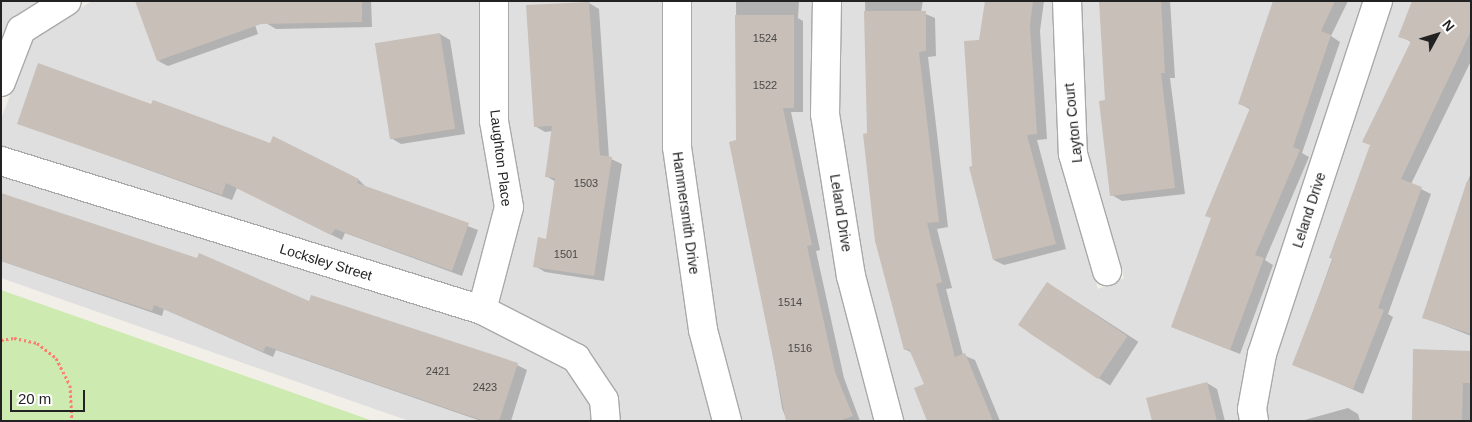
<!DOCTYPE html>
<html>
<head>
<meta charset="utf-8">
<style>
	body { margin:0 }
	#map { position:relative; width:1472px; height:422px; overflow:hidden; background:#f2efe9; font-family:Helvetica,sans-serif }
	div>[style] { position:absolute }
	.residential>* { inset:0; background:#e0dfdf }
	.grass>* { inset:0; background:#cdebb0 }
	.shadow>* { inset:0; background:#0003; transform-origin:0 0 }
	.building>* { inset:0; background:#c7bfb8; transform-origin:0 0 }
	.path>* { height:3px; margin-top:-1.5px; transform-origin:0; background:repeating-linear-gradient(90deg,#fa8072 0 2.5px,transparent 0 5px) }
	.roads { filter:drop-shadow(1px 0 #a9a9a9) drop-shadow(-1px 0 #a9a9a9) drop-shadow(0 1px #a9a9a9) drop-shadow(0 -1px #a9a9a9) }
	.street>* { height:28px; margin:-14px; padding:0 14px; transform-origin:14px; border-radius:14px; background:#fff }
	span { translate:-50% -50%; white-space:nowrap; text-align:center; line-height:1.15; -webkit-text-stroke:4px #fff; paint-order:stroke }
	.number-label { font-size:11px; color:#4b4948 }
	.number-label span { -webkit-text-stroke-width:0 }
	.street-label { font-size:14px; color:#222 }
	.frame { position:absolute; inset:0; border:2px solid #222; pointer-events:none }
	.north { position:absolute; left:1412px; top:10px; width:50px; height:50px; -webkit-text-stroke:4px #fff; paint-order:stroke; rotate:51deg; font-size:14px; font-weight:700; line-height:20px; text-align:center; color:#222 }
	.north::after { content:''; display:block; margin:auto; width:18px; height:22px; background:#222; clip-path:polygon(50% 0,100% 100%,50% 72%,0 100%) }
	.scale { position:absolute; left:10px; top:390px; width:75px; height:22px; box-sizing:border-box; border:2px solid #222; border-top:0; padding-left:6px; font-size:15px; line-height:18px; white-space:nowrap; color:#222; -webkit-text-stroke:4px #fff; paint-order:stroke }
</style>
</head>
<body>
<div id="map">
	<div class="residential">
		<i style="clip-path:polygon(1px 1px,43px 1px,1px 45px)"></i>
		<i style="clip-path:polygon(92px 1px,480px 1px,480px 126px,495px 208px,472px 293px,1px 146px,1px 119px,32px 39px)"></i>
		<i style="clip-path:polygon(508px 1px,663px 1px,663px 151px,689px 334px,712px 421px,620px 421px,616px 391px,588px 350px,498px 303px,523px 203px,508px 119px)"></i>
		<i style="clip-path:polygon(691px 1px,813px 1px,811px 115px,838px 280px,874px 421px,742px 421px,717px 326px,691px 144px)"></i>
		<i style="clip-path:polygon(841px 1px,1053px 1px,1060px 159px,1098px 289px,1124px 278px,1087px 150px,1081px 1px,1364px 1px,1249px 352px,1238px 408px,1240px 421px,903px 421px,865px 272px,839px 111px)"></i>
		<i style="clip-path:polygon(1392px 1px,1471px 1px,1471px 421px,1269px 421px,1266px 407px,1276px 356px)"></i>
		<i style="clip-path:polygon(1px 176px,476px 324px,566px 369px,591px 406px,592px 421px,409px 421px,1px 278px)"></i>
	</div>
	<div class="grass">
		<i style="clip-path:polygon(1px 290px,373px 421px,1px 421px)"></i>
	</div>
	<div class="shadow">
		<i style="clip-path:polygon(247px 1px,258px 34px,168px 66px,158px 61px)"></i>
		<i style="clip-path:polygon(265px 1px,371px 1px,372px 27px,276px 29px,266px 23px)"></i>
		<i style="clip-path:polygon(736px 1px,799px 1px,798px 18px,803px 21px,803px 112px,791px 112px,820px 250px,816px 251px,844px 378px,860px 421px,787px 421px,782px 408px,737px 141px)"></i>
		<i style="clip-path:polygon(865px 1px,923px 1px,921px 12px,935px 18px,936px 56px,928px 57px,948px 227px,937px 229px,952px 288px,946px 289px,963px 355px,975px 360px,1000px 421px,928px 421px,926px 384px,912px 353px,905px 349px,868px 135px)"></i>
		<i style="clip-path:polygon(986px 1px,1044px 1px,1040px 31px,1047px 139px,1037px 140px,1066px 249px,1004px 265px,994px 260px,973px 167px,980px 41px)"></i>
		<i style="clip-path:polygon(1100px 1px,1170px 1px,1175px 78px,1170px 78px,1185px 194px,1122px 201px,1112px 195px)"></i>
		<i style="clip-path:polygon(1282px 1px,1348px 1px,1331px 36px,1340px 42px,1302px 153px,1309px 157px,1265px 260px,1273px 265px,1240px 354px,1172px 327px,1251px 110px,1239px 103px)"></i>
		<i style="clip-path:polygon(1471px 1px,1471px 61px,1411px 184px,1431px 194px,1388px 314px,1393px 317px,1363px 394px,1294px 364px,1411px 42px,1400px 36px)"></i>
		<i style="clip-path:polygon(589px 3px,599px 9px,609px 158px,622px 164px,604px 281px,545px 272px,535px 266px,547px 240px,556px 182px,546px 176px,553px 131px,545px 132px,535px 126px,527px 7px)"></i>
		<i style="clip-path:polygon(440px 34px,450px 40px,465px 134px,401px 144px,391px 138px)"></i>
		<i style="clip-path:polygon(18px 123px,359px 180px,367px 188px,478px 230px,462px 276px,345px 233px,342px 240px,237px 188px,232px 200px)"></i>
		<i style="clip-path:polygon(1471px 172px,1471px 336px,1423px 317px)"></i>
		<i style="clip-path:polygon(1px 261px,310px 303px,517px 365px,527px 370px,511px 421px,481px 421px,276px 350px,273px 357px,164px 309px,162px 316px)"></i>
		<i style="left:1057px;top:289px;width:97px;height:52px;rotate:33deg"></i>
		<i style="clip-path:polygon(1471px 352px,1471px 421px,1413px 421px)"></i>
		<i style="clip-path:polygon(1207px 383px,1217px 389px,1225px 421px,1153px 421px)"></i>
		<i style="clip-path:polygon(1348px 408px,1358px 414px,1360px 421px,1301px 421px)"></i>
	</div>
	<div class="building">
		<i style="clip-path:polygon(135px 1px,362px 1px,362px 22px,261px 24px,157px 61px)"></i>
		<i style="clip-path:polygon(985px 1px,1033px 1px,1030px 25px,1037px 134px,1027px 135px,1056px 244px,993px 260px,969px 167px,972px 166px,964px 41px,979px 40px)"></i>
		<i style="clip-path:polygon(1099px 1px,1161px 1px,1165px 73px,1161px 73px,1175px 188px,1110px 196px,1099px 101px,1105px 100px)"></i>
		<i style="clip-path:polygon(1273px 1px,1335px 1px,1321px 31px,1331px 35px,1293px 147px,1300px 150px,1255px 255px,1264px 258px,1230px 350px,1171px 327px,1211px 218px,1205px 216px,1250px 108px,1238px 104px)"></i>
		<i style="clip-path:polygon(1412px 1px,1471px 1px,1471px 31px,1401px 179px,1422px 187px,1378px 308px,1384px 310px,1353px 389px,1292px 365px,1333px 259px,1329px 258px,1370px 145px,1362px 142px,1411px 41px,1398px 37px)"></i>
		<i style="clip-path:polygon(589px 2px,600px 155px,612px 157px,594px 276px,533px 267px,538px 237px,546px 239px,555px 178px,545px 177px,552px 126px,534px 127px,526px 5px)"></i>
		<i style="clip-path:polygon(864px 11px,926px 11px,926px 51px,919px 52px,939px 222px,927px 223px,942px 282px,936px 284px,955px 357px,965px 353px,993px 421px,927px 421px,914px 388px,924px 384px,909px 349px,904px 350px,875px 241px,863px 134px,867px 133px)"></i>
		<i style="clip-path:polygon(735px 15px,794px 15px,794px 108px,783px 108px,812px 245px,807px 246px,835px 372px,853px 416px,839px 421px,786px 421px,729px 142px,736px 140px)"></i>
		<i style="left:440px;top:33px;width:97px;height:66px;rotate:81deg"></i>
		<i style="clip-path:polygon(38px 63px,151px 104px,153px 100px,270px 143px,273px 136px,359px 179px,357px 183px,469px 223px,452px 271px,335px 229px,331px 235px,226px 183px,222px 195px,17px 124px)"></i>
		<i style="clip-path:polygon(1467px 181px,1471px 181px,1471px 334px,1422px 318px)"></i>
		<i style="clip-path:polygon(1px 193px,197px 258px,199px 253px,309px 301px,311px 295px,518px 363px,499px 421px,484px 421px,266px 346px,263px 352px,154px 305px,152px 311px,1px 261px)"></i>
		<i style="left:1047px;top:282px;width:97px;height:52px;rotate:34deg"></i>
		<i style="clip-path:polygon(1413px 349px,1471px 351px,1471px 383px,1463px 383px,1462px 421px,1412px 421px)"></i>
		<i style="clip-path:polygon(1207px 382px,1217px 421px,1152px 421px,1146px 398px)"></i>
	</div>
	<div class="path">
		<i style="left:1px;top:340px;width:13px;rotate:-9deg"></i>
		<i style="left:14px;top:338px;width:24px;rotate:12deg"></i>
		<i style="left:37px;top:343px;width:24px;rotate:38deg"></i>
		<i style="left:56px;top:358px;width:30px;rotate:63deg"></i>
		<i style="left:70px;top:385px;width:36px;rotate:87deg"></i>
	</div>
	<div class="roads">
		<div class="street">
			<i style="left:677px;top:1px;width:146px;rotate:90deg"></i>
			<i style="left:677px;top:147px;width:185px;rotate:81.9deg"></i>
			<i style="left:703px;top:330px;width:94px;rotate:75.2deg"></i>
			<i style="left:827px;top:1px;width:113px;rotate:91deg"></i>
			<i style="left:825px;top:114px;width:164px;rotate:80.9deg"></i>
			<i style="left:851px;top:276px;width:150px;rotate:75.3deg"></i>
			<i style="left:1067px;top:1px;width:153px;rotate:87.8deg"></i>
			<i style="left:1073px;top:154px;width:122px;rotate:73.8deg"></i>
			<i style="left:1px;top:82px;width:56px;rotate:-69deg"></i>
			<i style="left:21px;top:30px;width:54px;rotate:-32.2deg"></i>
			<i style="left:1px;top:161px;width:504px;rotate:17.21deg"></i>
			<i style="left:482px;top:310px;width:106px;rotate:27.1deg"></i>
			<i style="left:576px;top:358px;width:50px;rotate:56.3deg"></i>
			<i style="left:604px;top:400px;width:21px;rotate:85deg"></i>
			<i style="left:482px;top:310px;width:106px;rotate:-75.3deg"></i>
			<i style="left:509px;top:207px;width:87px;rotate:-99.9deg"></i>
			<i style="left:494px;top:121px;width:120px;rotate:-90deg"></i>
			<i style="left:1254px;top:421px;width:12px;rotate:-99deg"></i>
			<i style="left:1252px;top:409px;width:56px;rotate:-79.7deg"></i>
			<i style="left:1262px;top:354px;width:372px;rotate:-71.8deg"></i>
		</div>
	</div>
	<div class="number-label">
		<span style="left:765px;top:38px">1524</span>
		<span style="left:765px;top:85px">1522</span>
		<span style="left:586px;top:183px">1503</span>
		<span style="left:566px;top:254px">1501</span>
		<span style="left:790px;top:302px">1514</span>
		<span style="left:800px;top:348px">1516</span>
		<span style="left:438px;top:371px">2421</span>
		<span style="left:485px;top:387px">2423</span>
	</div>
	<div class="street-label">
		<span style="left:1073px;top:123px;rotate:-96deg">Layton Court</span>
		<span style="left:501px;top:158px;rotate:83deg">Laughton Place</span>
		<span style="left:1309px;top:210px;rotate:-72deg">Leland Drive</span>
		<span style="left:686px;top:213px;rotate:82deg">Hammersmith Drive</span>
		<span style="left:841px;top:213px;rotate:81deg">Leland Drive</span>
		<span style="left:326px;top:262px;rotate:17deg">Locksley Street</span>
	</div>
	<div class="frame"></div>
	<div class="north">N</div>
	<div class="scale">20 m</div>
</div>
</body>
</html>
